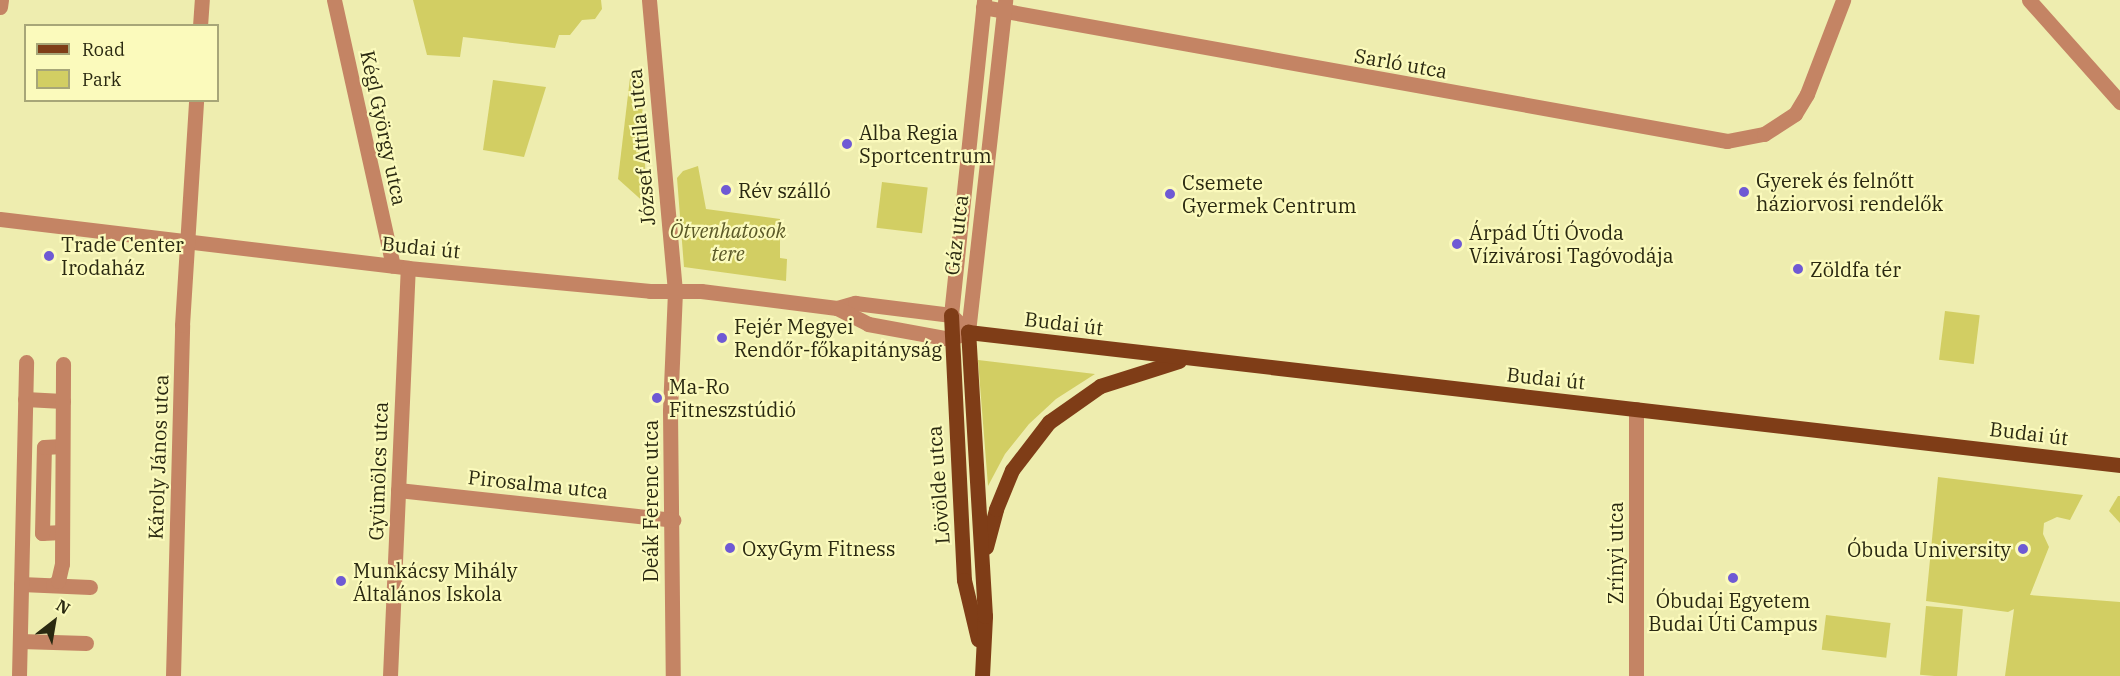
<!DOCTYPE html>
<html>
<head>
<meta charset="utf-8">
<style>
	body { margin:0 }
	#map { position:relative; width:2120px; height:676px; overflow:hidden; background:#eeedaf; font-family:"IBM Plex Serif",serif }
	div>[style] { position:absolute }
	.green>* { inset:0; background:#d2ce63; transform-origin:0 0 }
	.minor>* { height:15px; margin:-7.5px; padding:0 7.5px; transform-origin:7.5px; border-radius:7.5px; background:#c48464 }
	.major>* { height:15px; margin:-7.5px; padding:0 7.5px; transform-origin:7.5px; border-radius:7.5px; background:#7f3d17 }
	.dots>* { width:16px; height:16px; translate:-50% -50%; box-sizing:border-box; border:3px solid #fbfabc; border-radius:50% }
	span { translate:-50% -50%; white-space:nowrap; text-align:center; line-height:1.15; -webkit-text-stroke:4.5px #fbfabc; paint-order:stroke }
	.street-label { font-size:20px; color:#2a2911 }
	.poi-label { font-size:20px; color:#2a2911 }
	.left { translate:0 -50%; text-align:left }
	.right { translate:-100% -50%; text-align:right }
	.park-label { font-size:20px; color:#5b5928; font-style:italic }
	.legend { position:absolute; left:24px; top:24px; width:195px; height:78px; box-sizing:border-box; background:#fbfabc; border:2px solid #a7a678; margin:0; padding:8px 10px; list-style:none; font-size:18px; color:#2a2911 }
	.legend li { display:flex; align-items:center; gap:12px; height:30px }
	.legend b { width:30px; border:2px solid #a7a678 }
	.north { position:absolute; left:24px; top:592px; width:60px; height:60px; -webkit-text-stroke:4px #fbfabc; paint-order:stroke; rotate:31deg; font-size:16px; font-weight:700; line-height:24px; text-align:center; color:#2a2911 }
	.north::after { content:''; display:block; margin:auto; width:21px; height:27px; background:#2a2911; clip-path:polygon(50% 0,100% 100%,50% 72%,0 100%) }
</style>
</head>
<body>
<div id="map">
	<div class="green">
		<i style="clip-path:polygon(413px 0,601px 0,602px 9px,595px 19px,582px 20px,570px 35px,559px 35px,555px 48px,463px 37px,460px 57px,427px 55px)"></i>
		<i style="clip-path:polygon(630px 78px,641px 79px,647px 205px,618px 179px)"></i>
		<i style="clip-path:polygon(493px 80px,546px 87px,524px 157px,483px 150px)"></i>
		<i style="clip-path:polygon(698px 166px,706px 209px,780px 219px,780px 258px,787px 259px,786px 281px,684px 267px,677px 178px,683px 171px)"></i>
		<i style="left:882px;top:182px;width:46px;height:46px;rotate:7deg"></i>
		<i style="left:1945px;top:311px;width:35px;height:49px;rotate:7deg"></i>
		<i style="clip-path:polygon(978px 360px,1095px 374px,1056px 399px,1029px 424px,1005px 454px,988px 486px)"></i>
		<i style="clip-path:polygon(1938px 477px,2083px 495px,2070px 520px,2057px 517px,2044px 523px,2043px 534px,2049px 547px,2030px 595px,2120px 602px,2120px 676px,2005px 676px,2014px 609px,2008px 612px,1926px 601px)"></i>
		<i style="clip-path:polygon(2118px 496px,2120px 496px,2120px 523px,2109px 511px)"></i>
		<i style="left:1926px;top:606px;width:37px;height:69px;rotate:5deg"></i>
		<i style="left:1826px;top:615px;width:65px;height:35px;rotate:7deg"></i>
	</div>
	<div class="minor">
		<i style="left:334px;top:0;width:272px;rotate:77.5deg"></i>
		<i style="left:649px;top:0;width:292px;rotate:84.9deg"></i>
		<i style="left:675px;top:291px;width:120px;rotate:92.4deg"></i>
		<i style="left:670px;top:411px;width:265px;rotate:89.4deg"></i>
		<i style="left:2029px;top:0;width:137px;rotate:48.3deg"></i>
		<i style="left:0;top:7px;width:7px;rotate:-82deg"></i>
		<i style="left:983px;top:7px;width:756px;rotate:10.21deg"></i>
		<i style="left:1727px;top:141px;width:38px;rotate:-11deg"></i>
		<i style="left:1764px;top:134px;width:37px;rotate:-33deg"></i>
		<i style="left:1795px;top:114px;width:23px;rotate:-59deg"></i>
		<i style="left:1807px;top:94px;width:101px;rotate:-69deg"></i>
		<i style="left:200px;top:26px;width:26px;rotate:-86deg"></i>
		<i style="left:0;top:219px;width:411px;rotate:6.8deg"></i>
		<i style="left:408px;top:268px;width:243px;rotate:5.4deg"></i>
		<i style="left:650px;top:291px;width:51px"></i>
		<i style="left:701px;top:291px;width:137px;rotate:7.1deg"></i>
		<i style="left:837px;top:308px;width:19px;rotate:-16deg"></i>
		<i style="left:855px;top:303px;width:97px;rotate:7.1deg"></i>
		<i style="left:951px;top:315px;width:24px;rotate:45deg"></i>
		<i style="left:837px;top:308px;width:35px;rotate:27deg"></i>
		<i style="left:868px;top:324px;width:83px;rotate:10.4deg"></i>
		<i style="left:950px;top:339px;width:13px;rotate:-23deg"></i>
		<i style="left:951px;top:315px;width:317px;rotate:-84deg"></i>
		<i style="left:968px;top:332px;width:334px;rotate:-83.6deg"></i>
		<i style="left:25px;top:399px;width:38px;rotate:3deg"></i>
		<i style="left:1636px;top:409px;width:267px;rotate:90deg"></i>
		<i style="left:398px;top:490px;width:277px;rotate:6.2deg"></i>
		<i style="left:62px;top:532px;width:20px;rotate:177deg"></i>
		<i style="left:42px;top:533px;width:86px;rotate:-88.7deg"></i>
		<i style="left:44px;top:447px;width:18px;rotate:-3deg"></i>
		<i style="left:21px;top:584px;width:69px;rotate:2.5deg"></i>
		<i style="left:53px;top:585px;width:6px;rotate:-39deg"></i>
		<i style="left:58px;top:581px;width:17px;rotate:-77deg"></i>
		<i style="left:62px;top:564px;width:200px;rotate:-89.7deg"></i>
		<i style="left:20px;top:641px;width:66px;rotate:1.7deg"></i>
		<i style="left:19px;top:676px;width:314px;rotate:-88.7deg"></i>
		<i style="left:173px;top:676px;width:351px;rotate:-88.5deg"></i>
		<i style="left:182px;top:325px;width:225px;rotate:-86.4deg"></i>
		<i style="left:390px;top:676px;width:408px;rotate:-87.5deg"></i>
	</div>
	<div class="major">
		<i style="left:951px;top:315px;width:265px;rotate:87.2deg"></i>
		<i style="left:964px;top:580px;width:61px;rotate:76.7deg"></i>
		<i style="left:986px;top:547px;width:39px;rotate:-75deg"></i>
		<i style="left:996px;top:509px;width:42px;rotate:-67.7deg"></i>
		<i style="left:1012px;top:470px;width:61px;rotate:-52.4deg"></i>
		<i style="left:1049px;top:422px;width:62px;rotate:-35.2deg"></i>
		<i style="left:1100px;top:386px;width:83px;rotate:-17.6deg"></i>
		<i style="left:982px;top:676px;width:60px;rotate:-87.1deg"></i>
		<i style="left:985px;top:616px;width:285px;rotate:-93.4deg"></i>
		<i style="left:968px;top:332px;width:1160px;rotate:6.59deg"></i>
	</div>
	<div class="dots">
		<i style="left:847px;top:144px;background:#6f5ad4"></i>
		<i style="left:726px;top:190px;background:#6f5ad4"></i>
		<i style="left:1744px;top:192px;background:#6f5ad4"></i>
		<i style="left:1170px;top:194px;background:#6f5ad4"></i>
		<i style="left:1457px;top:244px;background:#6f5ad4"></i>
		<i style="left:49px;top:256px;background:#6f5ad4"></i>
		<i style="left:1798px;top:269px;background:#6f5ad4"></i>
		<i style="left:722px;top:338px;background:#6f5ad4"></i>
		<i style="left:657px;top:398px;background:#6f5ad4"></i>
		<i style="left:730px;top:548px;background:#6f5ad4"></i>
		<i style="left:2023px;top:549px;background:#6f5ad4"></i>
		<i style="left:1733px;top:578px;background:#6f5ad4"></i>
		<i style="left:341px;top:581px;background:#6f5ad4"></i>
	</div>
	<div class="street-label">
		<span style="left:1401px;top:63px;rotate:10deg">Sarló utca</span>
		<span style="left:384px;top:128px;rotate:78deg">Kégl György utca</span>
		<span style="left:641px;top:147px;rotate:-95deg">József Attila utca</span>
		<span style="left:956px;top:235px;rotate:-83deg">Gáz utca</span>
		<span style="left:421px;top:247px;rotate:6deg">Budai út</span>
		<span style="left:1064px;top:323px;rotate:7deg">Budai út</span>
		<span style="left:1546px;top:378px;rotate:6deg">Budai út</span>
		<span style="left:2029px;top:433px;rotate:7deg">Budai út</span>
		<span style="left:158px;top:457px;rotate:-88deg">Károly János utca</span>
		<span style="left:378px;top:471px;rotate:-88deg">Gyümölcs utca</span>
		<span style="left:538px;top:484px;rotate:6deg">Pirosalma utca</span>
		<span style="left:938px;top:485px;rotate:-94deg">Lövölde utca</span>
		<span style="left:650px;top:501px;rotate:-90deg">Deák Ferenc utca</span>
		<span style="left:1615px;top:553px;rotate:-90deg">Zrínyi utca</span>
	</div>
	<div class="poi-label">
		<span class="left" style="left:859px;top:144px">Alba Regia<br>Sportcentrum</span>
		<span class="left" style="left:1756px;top:192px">Gyerek és felnőtt<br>háziorvosi rendelők</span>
		<span class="left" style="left:1182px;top:194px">Csemete<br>Gyermek Centrum</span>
		<span class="left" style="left:738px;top:190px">Rév szálló</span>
		<span class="left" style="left:1469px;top:244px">Árpád Úti Óvoda<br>Vízivárosi Tagóvodája</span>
		<span class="left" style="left:61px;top:256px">Trade Center<br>Irodaház</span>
		<span class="left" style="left:1810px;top:269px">Zöldfa tér</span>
		<span class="left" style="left:734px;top:338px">Fejér Megyei<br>Rendőr-főkapitányság</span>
		<span class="left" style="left:669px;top:398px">Ma-Ro<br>Fitneszstúdió</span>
		<span class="left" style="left:742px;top:548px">OxyGym Fitness</span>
		<span class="right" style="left:2011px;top:549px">Óbuda University</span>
		<span class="left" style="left:353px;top:582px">Munkácsy Mihály<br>Általános Iskola</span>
		<span style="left:1733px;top:612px">Óbudai Egyetem<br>Budai Úti Campus</span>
	</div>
	<div class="park-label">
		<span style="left:728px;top:242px">Ötvenhatosok<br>tere</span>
	</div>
	<ul class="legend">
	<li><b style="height:8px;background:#7f3d17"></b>Road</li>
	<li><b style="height:16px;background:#d2ce63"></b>Park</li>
	</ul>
	<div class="north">N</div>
</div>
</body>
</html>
